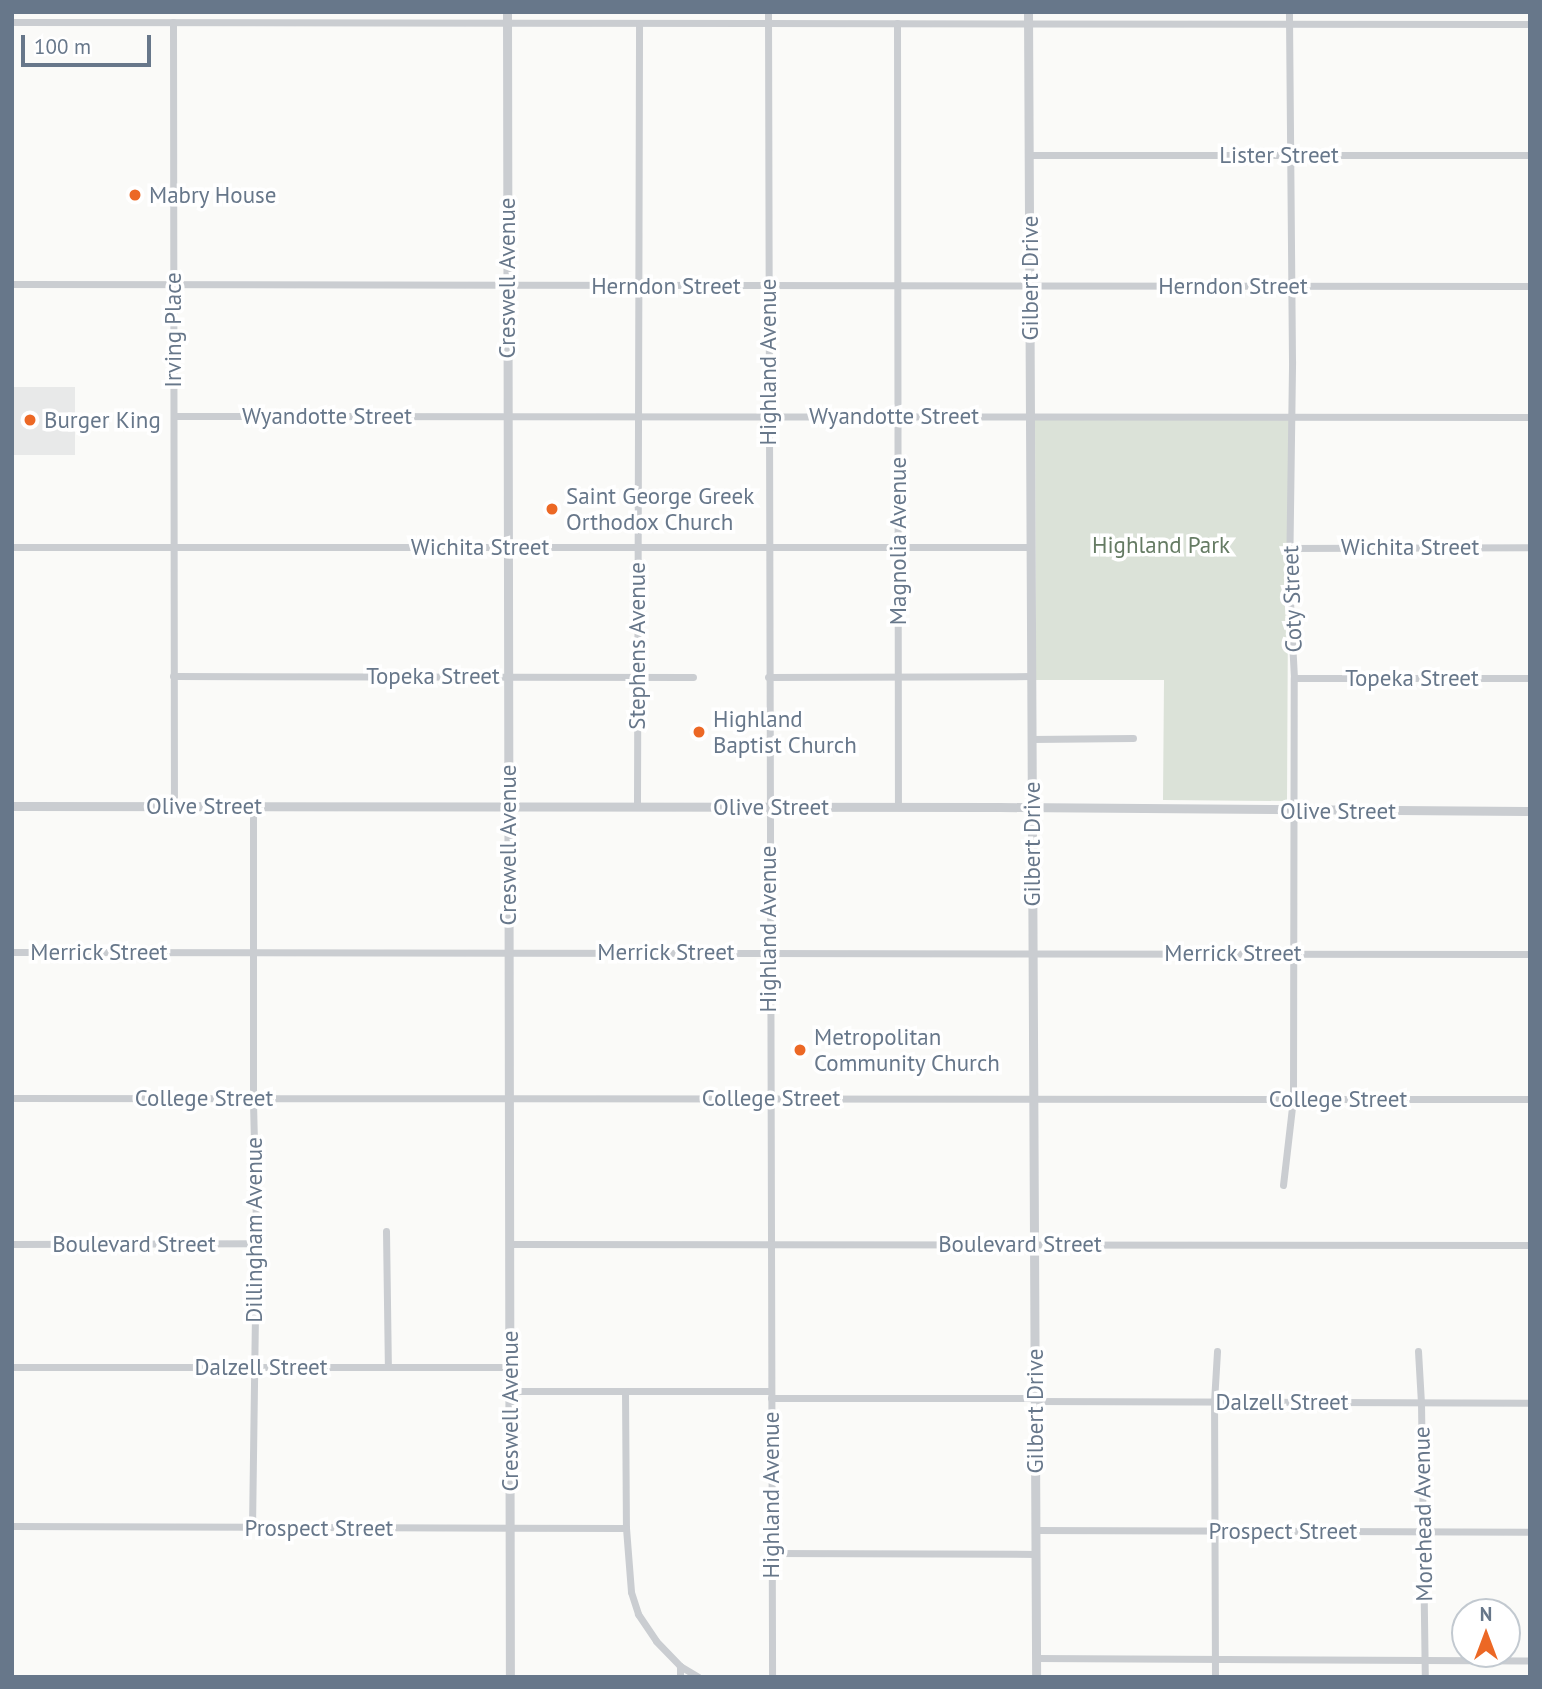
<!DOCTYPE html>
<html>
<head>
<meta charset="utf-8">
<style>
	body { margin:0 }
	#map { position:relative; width:1542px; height:1689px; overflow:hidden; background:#fafaf8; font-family:"PT Sans",sans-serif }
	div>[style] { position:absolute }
	.built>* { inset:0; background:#e8e9e9; transform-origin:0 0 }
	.green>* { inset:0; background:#dbe2d8 }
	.minor>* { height:7px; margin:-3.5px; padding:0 3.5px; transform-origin:3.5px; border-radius:3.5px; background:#cacdd1 }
	.tertiary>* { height:9px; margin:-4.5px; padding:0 4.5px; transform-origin:4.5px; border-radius:4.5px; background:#cacdd1 }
	.dots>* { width:19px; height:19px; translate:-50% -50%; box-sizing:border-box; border:4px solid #fff; border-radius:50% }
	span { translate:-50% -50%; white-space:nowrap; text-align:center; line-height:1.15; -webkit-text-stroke:7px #fff; paint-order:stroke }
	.street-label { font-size:23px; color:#67778a }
	.poi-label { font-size:23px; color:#67778a }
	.left { translate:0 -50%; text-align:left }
	.park-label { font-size:23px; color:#657b63 }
	.frame { position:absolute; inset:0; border:14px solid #67778a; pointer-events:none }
	.north { position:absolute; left:1451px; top:1598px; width:70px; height:70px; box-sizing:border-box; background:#fff; border:2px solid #c2c9d0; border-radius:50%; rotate:0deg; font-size:19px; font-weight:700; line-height:28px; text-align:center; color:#67778a }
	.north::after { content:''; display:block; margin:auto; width:24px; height:32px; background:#ec6825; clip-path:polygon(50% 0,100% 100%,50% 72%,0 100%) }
	.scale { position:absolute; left:21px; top:35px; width:130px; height:32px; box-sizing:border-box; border:4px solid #67778a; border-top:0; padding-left:9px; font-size:21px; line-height:24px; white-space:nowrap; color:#67778a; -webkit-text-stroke:5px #fff; paint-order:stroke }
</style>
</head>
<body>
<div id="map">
	<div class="built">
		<i style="left:12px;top:387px;width:63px;height:68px"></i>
	</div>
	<div class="green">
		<i style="clip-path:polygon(1035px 419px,1289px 419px,1287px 801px,1163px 800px,1164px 680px,1036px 680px)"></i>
	</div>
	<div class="minor">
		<i style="left:768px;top:12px;width:1665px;rotate:89.86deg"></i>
		<i style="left:12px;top:22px;width:1518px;rotate:0.08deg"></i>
		<i style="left:173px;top:22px;width:784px;rotate:89.93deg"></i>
		<i style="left:897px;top:23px;width:784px;rotate:89.93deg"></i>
		<i style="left:1029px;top:155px;width:501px"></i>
		<i style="left:12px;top:284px;width:1518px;rotate:0.08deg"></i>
		<i style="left:174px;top:416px;width:1356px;rotate:0.04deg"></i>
		<i style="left:12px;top:547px;width:1019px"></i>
		<i style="left:1289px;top:548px;width:241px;rotate:-0.2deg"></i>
		<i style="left:173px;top:676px;width:520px;rotate:0.11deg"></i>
		<i style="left:768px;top:677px;width:263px;rotate:-0.2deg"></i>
		<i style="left:1294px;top:678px;width:236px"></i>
		<i style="left:1032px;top:739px;width:101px;rotate:-0.6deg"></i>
		<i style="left:637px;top:806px;width:783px;rotate:-89.85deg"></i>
		<i style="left:12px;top:952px;width:1518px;rotate:0.08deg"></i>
		<i style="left:12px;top:1098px;width:1518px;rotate:0.04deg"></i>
		<i style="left:1283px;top:1185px;width:87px;rotate:-83.4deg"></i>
		<i style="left:1293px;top:1099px;width:421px;rotate:-89.9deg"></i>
		<i style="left:1294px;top:678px;width:96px;rotate:-93deg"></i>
		<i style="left:1289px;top:582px;width:221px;rotate:-89.2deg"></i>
		<i style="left:1292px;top:361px;width:349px;rotate:-90.5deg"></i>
		<i style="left:386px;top:1231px;width:136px;rotate:89.2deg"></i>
		<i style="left:12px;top:1244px;width:243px;rotate:-0.2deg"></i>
		<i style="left:510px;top:1244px;width:1020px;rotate:0.06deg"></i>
		<i style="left:1418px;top:1351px;width:52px;rotate:86.7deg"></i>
		<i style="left:1421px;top:1403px;width:274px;rotate:89.2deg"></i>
		<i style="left:12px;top:1367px;width:497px"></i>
		<i style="left:509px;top:1391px;width:262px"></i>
		<i style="left:625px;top:1391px;width:137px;rotate:89.6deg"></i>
		<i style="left:626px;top:1528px;width:64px;rotate:85.5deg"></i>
		<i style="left:631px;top:1592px;width:23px;rotate:72deg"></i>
		<i style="left:638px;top:1614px;width:32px;rotate:56deg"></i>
		<i style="left:656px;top:1641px;width:35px;rotate:46deg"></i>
		<i style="left:680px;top:1666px;width:21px;rotate:31deg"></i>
		<i style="left:771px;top:1398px;width:264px"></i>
		<i style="left:1035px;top:1401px;width:495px;rotate:0.2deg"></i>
		<i style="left:12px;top:1526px;width:614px;rotate:0.19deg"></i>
		<i style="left:252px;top:1528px;width:303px;rotate:-89.2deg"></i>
		<i style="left:256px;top:1225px;width:127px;rotate:-91.4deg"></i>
		<i style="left:253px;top:1098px;width:292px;rotate:-90deg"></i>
		<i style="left:1035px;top:1530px;width:495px;rotate:0.2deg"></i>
		<i style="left:771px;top:1553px;width:265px;rotate:0.2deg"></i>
		<i style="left:1036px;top:1658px;width:494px;rotate:0.3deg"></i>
		<i style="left:680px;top:1677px;width:11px;rotate:-90deg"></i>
		<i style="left:1215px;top:1677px;width:275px;rotate:-90.2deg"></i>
		<i style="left:1214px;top:1402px;width:51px;rotate:-86.6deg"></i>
	</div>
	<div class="tertiary">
		<i style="left:507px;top:12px;width:1665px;rotate:89.9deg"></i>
		<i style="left:1028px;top:12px;width:1665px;rotate:89.72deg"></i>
		<i style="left:12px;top:806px;width:987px;rotate:0.06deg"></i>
		<i style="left:999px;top:807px;width:531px;rotate:0.43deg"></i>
	</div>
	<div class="dots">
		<i style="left:135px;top:195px;background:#ec6825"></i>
		<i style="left:30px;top:420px;background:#ec6825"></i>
		<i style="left:552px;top:509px;background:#ec6825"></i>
		<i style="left:699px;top:732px;background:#ec6825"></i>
		<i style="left:800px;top:1050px;background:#ec6825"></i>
	</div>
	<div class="street-label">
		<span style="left:1279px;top:155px">Lister Street</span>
		<span style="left:507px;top:278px;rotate:-90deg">Creswell Avenue</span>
		<span style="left:1030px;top:278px;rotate:-90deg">Gilbert Drive</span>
		<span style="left:666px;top:286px">Herndon Street</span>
		<span style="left:1233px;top:286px">Herndon Street</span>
		<span style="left:173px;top:330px;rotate:-90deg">Irving Place</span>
		<span style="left:768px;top:362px;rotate:-90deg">Highland Avenue</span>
		<span style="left:327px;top:416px">Wyandotte Street</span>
		<span style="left:894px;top:416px">Wyandotte Street</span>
		<span style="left:898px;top:541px;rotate:-90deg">Magnolia Avenue</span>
		<span style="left:480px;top:547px">Wichita Street</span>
		<span style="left:1410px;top:547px">Wichita Street</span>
		<span style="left:1292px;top:599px;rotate:-92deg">Coty Street</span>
		<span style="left:637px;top:646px;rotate:-90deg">Stephens Avenue</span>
		<span style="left:433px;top:676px">Topeka Street</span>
		<span style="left:1412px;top:678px">Topeka Street</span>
		<span style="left:204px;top:806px">Olive Street</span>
		<span style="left:771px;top:807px">Olive Street</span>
		<span style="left:1338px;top:811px">Olive Street</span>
		<span style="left:1032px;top:844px;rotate:-90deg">Gilbert Drive</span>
		<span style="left:508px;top:845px;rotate:-90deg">Creswell Avenue</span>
		<span style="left:768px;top:929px;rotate:-90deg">Highland Avenue</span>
		<span style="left:99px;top:952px">Merrick Street</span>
		<span style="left:666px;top:952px">Merrick Street</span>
		<span style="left:1233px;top:953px">Merrick Street</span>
		<span style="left:204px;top:1098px">College Street</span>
		<span style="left:771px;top:1098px">College Street</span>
		<span style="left:1338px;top:1099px">College Street</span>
		<span style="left:254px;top:1230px;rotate:-90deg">Dillingham Avenue</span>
		<span style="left:134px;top:1244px">Boulevard Street</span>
		<span style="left:1020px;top:1244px">Boulevard Street</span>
		<span style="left:261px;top:1367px">Dalzell Street</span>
		<span style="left:1282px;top:1402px">Dalzell Street</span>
		<span style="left:510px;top:1411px;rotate:-90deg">Creswell Avenue</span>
		<span style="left:1035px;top:1411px;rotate:-90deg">Gilbert Drive</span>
		<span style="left:771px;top:1495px;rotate:-90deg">Highland Avenue</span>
		<span style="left:1423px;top:1514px;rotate:-91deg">Morehead Avenue</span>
		<span style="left:319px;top:1528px">Prospect Street</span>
		<span style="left:1283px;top:1531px">Prospect Street</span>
	</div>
	<div class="poi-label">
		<span class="left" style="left:149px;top:195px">Mabry House</span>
		<span class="left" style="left:44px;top:420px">Burger King</span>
		<span class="left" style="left:566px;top:509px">Saint George Greek<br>Orthodox Church</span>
		<span class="left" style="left:713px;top:732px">Highland<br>Baptist Church</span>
		<span class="left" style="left:814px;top:1050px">Metropolitan<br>Community Church</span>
	</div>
	<div class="park-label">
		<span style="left:1161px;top:545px">Highland Park</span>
	</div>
	<div class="frame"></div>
	<div class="north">N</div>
	<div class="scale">100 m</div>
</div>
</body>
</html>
